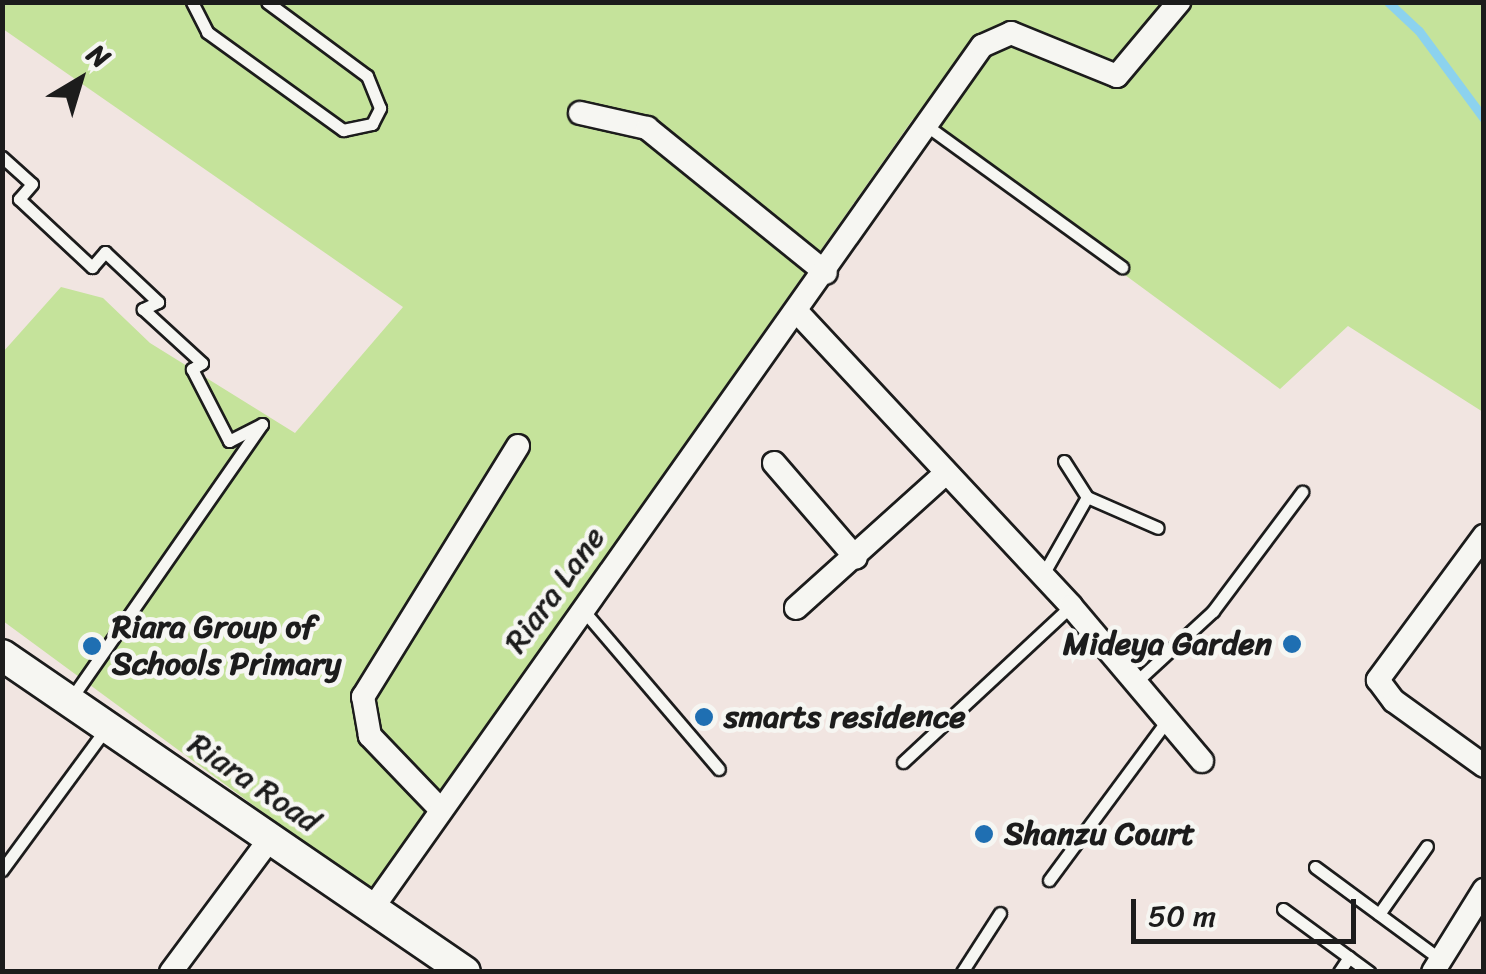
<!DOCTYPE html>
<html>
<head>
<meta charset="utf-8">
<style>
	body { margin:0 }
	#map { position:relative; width:1486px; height:974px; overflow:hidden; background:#f1e5e1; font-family:Sriracha,sans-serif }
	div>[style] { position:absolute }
	.green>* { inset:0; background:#c5e39b }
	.stream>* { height:9px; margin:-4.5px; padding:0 4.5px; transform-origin:4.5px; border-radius:4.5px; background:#8cd2ee }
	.roads { filter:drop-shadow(2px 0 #1c1c1c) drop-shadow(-2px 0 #1c1c1c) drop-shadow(0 2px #1c1c1c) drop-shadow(0 -2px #1c1c1c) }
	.service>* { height:11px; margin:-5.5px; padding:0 5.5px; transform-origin:5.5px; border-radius:5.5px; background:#f6f6f2 }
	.minor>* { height:22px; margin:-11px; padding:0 11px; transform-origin:11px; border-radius:11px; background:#f6f6f2 }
	.tertiary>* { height:30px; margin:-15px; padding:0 15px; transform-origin:15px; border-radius:15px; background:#f6f6f2 }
	.dots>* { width:28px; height:28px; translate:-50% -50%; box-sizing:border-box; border:5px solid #f6f6f2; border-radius:50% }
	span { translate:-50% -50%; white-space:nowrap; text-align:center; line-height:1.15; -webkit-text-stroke:9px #f6f6f2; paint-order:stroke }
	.street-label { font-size:32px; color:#1c1c1c }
	.poi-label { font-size:32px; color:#1c1c1c; font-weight:700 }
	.left { translate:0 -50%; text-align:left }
	.right { translate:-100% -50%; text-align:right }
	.frame { position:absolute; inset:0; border:5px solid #1c1c1c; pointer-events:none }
	.north { position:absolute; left:30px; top:30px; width:100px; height:100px; -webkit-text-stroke:8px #f6f6f2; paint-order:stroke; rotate:38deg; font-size:28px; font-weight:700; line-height:40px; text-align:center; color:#1c1c1c }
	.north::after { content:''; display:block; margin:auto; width:35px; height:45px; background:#1c1c1c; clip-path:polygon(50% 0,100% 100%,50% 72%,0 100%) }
	.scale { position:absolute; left:1131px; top:899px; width:225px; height:45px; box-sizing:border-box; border:5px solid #1c1c1c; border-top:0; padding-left:12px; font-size:30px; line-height:35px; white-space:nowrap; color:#1c1c1c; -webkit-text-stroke:8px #f6f6f2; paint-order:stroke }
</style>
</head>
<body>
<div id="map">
	<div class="green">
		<i style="clip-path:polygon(3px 3px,1483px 3px,1483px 412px,1348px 326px,1280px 389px,913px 119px,370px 891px,3px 621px,3px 352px,61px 287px,103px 298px,150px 343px,295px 433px,403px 307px,3px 29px)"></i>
	</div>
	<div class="stream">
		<i style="left:1388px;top:2px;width:42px;rotate:43.1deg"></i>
		<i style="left:1419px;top:31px;width:109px;rotate:53.5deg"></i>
	</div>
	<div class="roads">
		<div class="service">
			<i style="left:192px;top:2px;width:34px;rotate:63deg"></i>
			<i style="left:207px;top:32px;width:168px;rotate:35.8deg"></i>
			<i style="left:343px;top:130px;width:30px;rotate:-12deg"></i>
			<i style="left:372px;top:124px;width:18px;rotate:-63deg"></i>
			<i style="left:380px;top:108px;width:35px;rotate:-112deg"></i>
			<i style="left:367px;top:76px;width:124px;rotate:-143.5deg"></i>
			<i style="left:927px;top:126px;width:241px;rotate:35.9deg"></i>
			<i style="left:2px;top:157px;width:40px;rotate:42deg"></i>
			<i style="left:32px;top:184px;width:20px;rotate:131deg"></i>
			<i style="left:19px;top:199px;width:100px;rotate:43deg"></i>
			<i style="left:92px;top:267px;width:20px;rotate:-49deg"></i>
			<i style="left:105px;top:252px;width:73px;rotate:43.3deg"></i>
			<i style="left:158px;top:302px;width:17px;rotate:155deg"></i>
			<i style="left:143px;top:309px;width:80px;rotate:42.5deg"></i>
			<i style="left:202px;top:363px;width:12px;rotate:149deg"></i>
			<i style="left:192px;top:369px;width:81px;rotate:62.8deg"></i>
			<i style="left:229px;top:441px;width:37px;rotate:-27deg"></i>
			<i style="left:262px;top:424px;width:326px;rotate:124.8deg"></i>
			<i style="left:1064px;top:461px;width:43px;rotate:57.4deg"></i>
			<i style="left:1087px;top:497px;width:77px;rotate:23.6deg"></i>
			<i style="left:1041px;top:578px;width:93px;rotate:-60.4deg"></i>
			<i style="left:583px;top:610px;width:209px;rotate:49.5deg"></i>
			<i style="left:1137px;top:681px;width:103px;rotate:-42.6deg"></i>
			<i style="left:1213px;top:611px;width:149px;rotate:-53.2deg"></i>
			<i style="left:903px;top:762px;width:229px;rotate:-42.9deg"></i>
			<i style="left:1315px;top:867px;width:157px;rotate:36.4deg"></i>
			<i style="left:2px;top:870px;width:177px;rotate:-53.7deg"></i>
			<i style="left:1049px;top:880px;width:200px;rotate:-53.5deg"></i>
			<i style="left:1283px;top:909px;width:107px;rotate:36.2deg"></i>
			<i style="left:1379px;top:914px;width:83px;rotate:-54.8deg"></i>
			<i style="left:962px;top:972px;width:70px;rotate:-57.2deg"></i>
			<i style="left:1339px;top:972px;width:18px;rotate:-56deg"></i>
		</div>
		<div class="minor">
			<i style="left:580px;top:113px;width:69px;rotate:12.6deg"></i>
			<i style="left:647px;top:128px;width:230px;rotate:39deg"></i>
			<i style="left:799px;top:314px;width:399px;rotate:47deg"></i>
			<i style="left:1071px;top:606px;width:203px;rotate:49.8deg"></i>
			<i style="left:774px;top:463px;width:125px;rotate:49.2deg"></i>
			<i style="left:1484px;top:536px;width:179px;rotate:126.4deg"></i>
			<i style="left:1378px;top:680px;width:26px;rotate:53deg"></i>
			<i style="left:1394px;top:701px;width:111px;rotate:35.8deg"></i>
			<i style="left:796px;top:608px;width:200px;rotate:-42deg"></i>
			<i style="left:441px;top:810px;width:103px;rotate:-133.8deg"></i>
			<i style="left:370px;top:736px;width:40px;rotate:-100deg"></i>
			<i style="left:363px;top:697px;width:295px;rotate:-58.3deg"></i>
			<i style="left:372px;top:909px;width:1057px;rotate:-54.75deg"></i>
			<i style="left:982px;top:46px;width:32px;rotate:-24deg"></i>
			<i style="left:1011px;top:33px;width:114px;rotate:22.1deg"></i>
			<i style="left:1117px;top:76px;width:97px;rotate:-50deg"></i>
			<i style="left:171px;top:972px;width:169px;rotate:-53.4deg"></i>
			<i style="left:1433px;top:972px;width:97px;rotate:-58.1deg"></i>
		</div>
		<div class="tertiary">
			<i style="left:2px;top:655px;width:561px;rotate:34.4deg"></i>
		</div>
	</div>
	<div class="dots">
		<i style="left:1292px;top:644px;background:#1f6fb2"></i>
		<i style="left:92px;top:646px;background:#1f6fb2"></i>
		<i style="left:704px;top:717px;background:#1f6fb2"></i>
		<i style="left:984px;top:834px;background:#1f6fb2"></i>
	</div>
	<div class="street-label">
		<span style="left:555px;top:590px;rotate:-54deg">Riara Lane</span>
		<span style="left:254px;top:783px;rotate:34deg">Riara Road</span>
	</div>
	<div class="poi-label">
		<span class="left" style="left:112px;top:646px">Riara Group of<br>Schools Primary</span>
		<span class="right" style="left:1272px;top:644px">Mideya Garden</span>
		<span class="left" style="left:724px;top:717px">smarts residence</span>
		<span class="left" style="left:1004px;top:834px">Shanzu Court</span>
	</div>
	<div class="frame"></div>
	<div class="north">N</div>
	<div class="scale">50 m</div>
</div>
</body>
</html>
